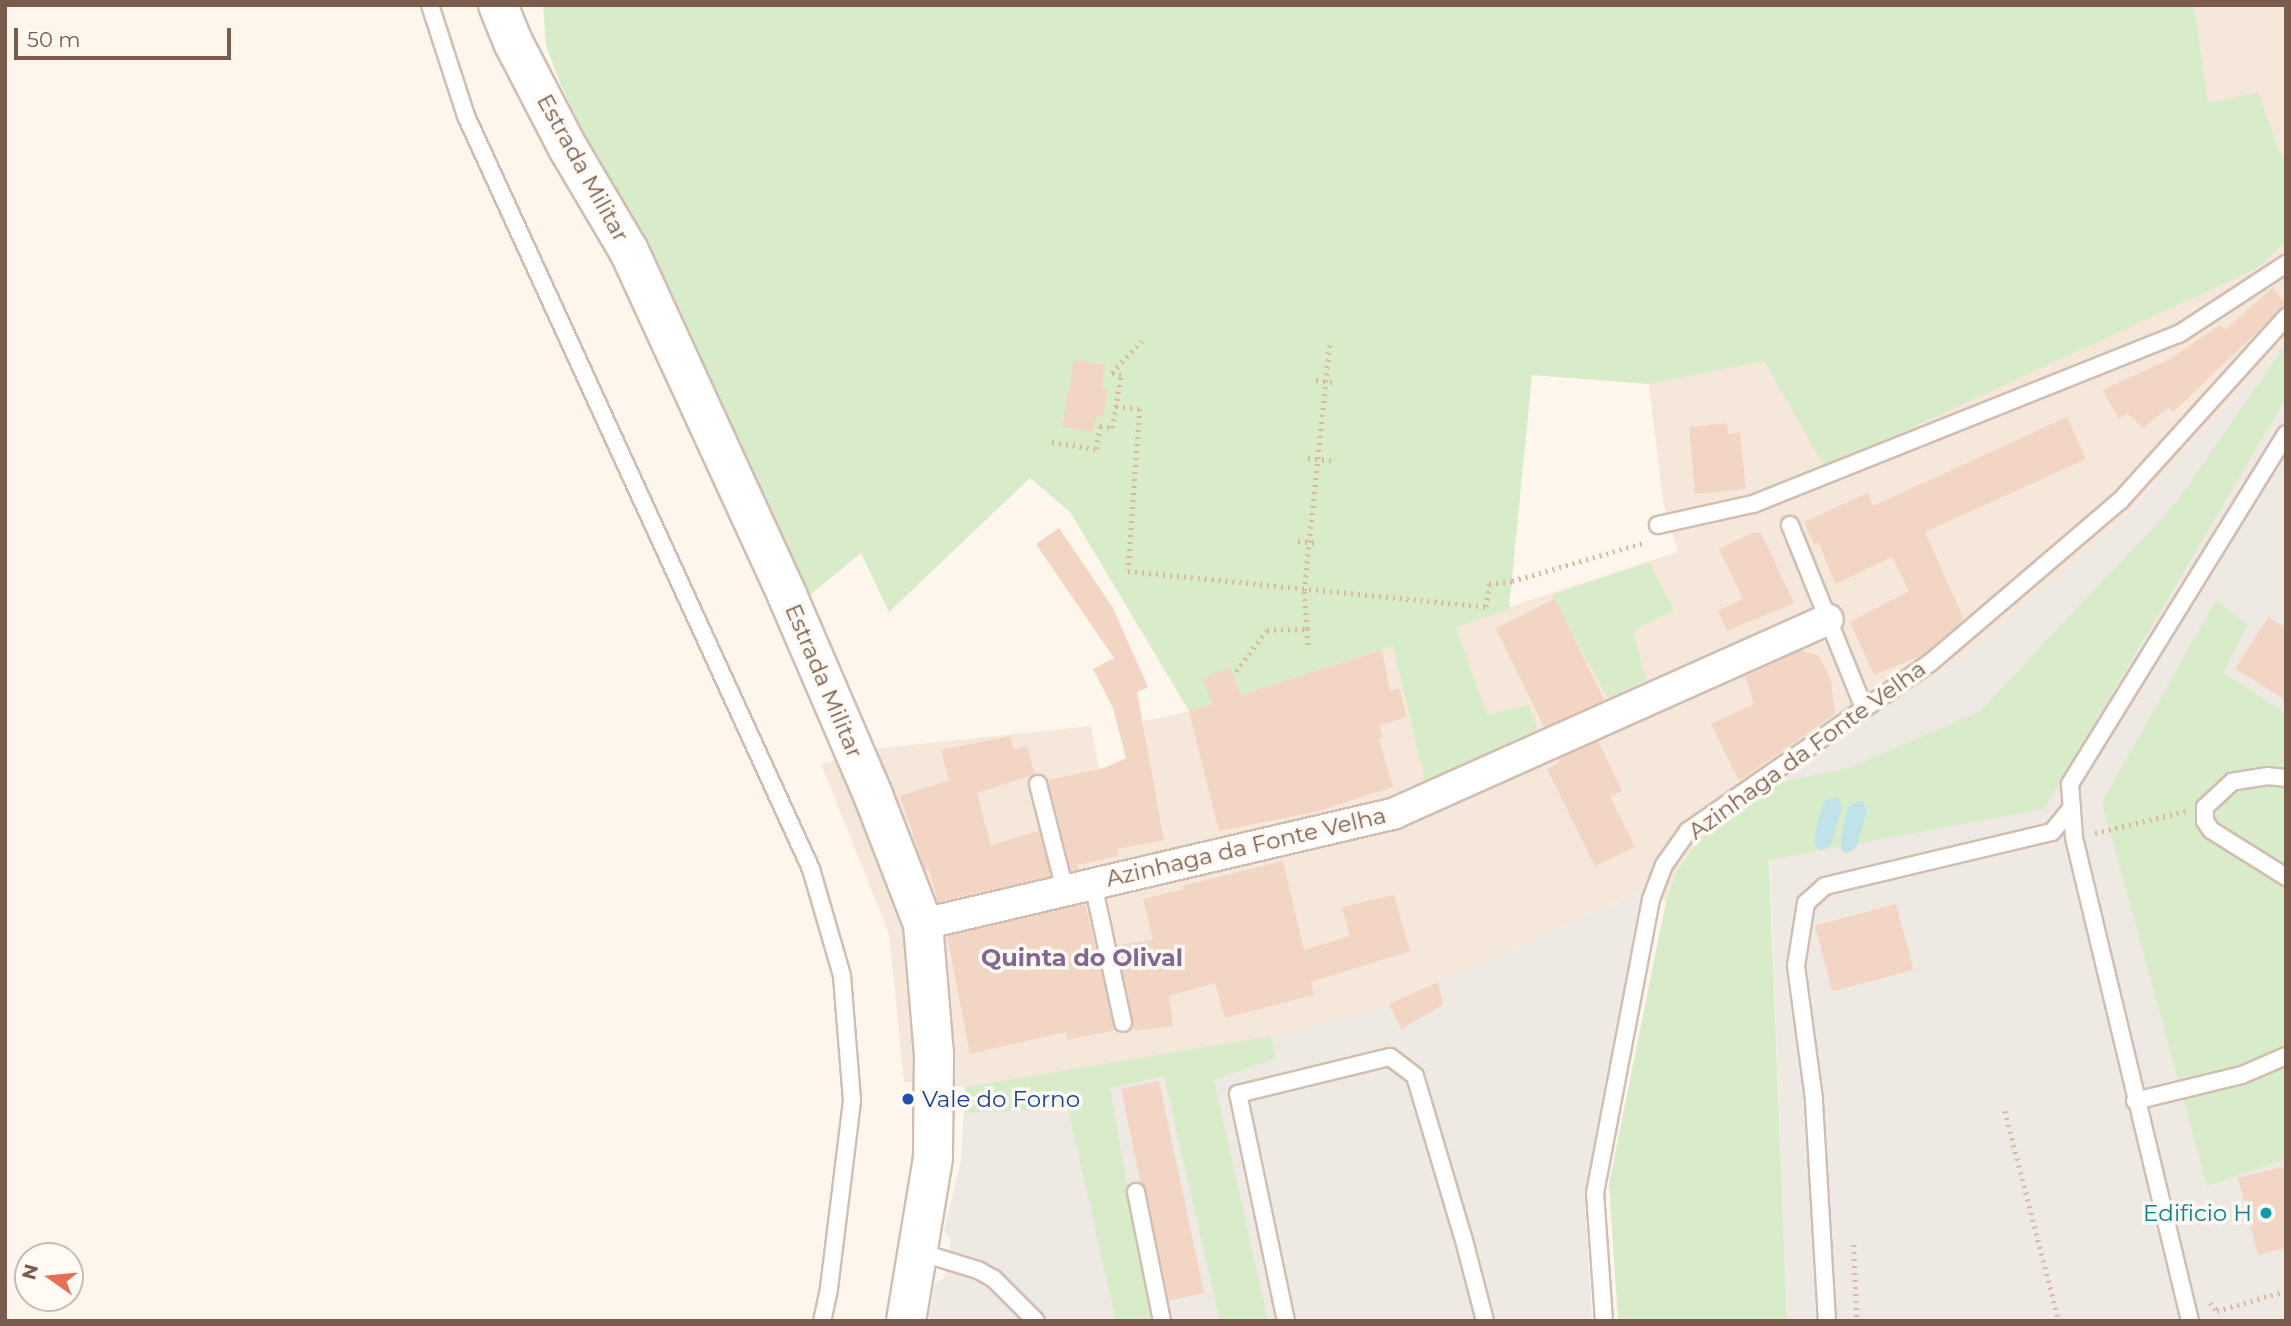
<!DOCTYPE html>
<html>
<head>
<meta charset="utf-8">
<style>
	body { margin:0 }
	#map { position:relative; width:2291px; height:1326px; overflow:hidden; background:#fdf6ec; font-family:Montserrat,sans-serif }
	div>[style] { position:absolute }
	.residential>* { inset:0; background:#f5e8da }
	.industrial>* { inset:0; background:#efe9e4 }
	.green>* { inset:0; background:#d8ecc9 }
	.water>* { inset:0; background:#bfe3e8 }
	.building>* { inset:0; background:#f3d5c3; transform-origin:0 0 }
	.path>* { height:4.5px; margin-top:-2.25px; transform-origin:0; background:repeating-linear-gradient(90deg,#d9b8a5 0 2px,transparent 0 7px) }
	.roads { filter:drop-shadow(2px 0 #d1beb0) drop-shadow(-2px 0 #d1beb0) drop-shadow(0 2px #d1beb0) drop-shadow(0 -2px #d1beb0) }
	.service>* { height:16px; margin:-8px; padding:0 8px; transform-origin:8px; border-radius:8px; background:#fff }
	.minor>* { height:30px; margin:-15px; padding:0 15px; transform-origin:15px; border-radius:15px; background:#fff }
	.tertiary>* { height:38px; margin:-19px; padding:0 19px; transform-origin:19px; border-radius:19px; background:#fff }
	.dots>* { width:19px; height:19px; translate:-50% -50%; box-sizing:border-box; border:4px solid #fffaf3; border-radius:50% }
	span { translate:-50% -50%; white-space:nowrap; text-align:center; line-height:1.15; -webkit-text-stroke:7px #fffaf3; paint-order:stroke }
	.street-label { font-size:23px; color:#7a5c4d }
	.transit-label { font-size:23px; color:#164399 }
	.left { translate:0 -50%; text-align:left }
	.culture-label { font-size:23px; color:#0d838f }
	.right { translate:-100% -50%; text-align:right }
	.neighbourhood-label { font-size:24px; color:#846695; font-weight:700 }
	.frame { position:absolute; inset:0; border:7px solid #7a5c4d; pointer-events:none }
	.north { position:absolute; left:14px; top:1242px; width:70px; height:70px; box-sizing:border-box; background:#fffaf3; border:2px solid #cabbb1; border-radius:50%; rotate:285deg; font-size:19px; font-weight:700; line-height:28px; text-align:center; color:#7a5c4d }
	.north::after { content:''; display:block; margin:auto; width:24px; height:32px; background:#e76f51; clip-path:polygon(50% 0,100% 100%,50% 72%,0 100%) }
	.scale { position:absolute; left:14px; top:28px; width:217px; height:32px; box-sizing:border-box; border:4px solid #7a5c4d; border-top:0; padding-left:9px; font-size:21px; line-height:24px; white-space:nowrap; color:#7a5c4d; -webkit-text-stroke:5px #fffaf3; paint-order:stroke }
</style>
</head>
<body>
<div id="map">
	<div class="residential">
		<i style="clip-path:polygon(2194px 5px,2286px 5px,2286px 168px,2258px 92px,2208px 103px)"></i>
		<i style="clip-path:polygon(2286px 240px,2286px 341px,2127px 514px,1972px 650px,1767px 785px,1677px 871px,1666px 901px,1642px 890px,1389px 1004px,1300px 1031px,965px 1087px,904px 1082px,889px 934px,821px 764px,872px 749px,1091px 726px,1099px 769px,1146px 758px,1141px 722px,1189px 711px,1678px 552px,1663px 501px,1649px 384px,1765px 360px,1825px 468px,2264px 264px)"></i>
	</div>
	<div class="industrial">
		<i style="clip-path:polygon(2286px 340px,2286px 1321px,1787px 1321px,1767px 785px,1972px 650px,2127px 514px)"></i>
		<i style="clip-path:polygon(1643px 890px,1585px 1198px,1592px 1321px,928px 1321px,935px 1283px,944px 1278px,948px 1260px,951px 1239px,944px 1231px,961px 1161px,965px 1087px,1300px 1031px,1389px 1004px)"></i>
	</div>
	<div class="green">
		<i style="clip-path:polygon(543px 5px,2194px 5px,2208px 103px,2258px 92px,2286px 168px,2286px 240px,2264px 264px,2249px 272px,1825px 468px,1764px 361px,1649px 384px,1532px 375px,1509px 609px,1456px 627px,1487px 715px,1529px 705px,1537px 729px,1426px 786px,1393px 646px,1189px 711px,1070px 512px,1030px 478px,889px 612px,861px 553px,804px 600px,738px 454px,561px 85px,546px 46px)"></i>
		<i style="clip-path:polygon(2286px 344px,2286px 398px,2044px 809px,1769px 860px,1787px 1321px,1618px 1321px,1609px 1184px,1666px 901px,1677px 871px,1700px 839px,1767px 785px,1849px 768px,1979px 712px,2175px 504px)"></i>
		<i style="clip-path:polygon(1649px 562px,1674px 610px,1633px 631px,1646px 680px,1608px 698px,1551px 595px)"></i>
		<i style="clip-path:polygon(2216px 600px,2248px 625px,2223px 673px,2286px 713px,2286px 1159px,2207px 1186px,2102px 802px)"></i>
		<i style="clip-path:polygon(1271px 1036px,1276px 1058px,1214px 1080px,1268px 1321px,1220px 1321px,1164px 1076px,1110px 1088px,1151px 1321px,1116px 1321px,1068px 1109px,964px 1113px,965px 1087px)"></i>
	</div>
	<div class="water">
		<i style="clip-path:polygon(1833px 797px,1838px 798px,1842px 807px,1831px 845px,1821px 850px,1815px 846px,1815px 834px,1823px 803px)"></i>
		<i style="clip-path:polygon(1858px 801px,1864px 802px,1867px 811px,1856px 848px,1847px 853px,1841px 850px,1841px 838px,1848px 807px)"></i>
	</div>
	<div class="building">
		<i style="clip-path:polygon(2273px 287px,2286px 305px,2173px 412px,2169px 407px,2143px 428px,2127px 413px,2119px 419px,2102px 390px,2170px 359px,2220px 325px,2225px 330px)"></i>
		<i style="clip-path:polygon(1074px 360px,1105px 365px,1101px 388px,1108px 389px,1103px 417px,1096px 416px,1093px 432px,1062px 427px)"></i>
		<i style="clip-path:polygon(2067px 417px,2086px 459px,1925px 532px,1964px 619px,1921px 656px,1874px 675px,1850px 622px,1909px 591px,1892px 557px,1835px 584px,1819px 543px,1814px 544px,1804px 522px,1868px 493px,1873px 506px)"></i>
		<i style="clip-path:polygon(1727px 423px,1728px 434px,1740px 433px,1746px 489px,1695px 494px,1689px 427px)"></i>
		<i style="clip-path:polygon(1059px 528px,1113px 608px,1148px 687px,1137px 692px,1164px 840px,1117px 849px,1118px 856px,1077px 865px,1078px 870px,1071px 871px,1048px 780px,1104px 768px,1126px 758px,1113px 708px,1093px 669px,1114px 658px,1036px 544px)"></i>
		<i style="clip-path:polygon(1752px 533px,1761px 533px,1794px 603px,1727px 631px,1718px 611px,1743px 599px,1719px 549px)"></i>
		<i style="left:1555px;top:599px;width:112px;height:66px;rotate:64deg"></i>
		<i style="clip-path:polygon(2268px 617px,2286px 628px,2286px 700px,2235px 669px)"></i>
		<i style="clip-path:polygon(1382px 650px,1390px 691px,1399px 688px,1407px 717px,1379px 726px,1383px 738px,1379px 739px,1393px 787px,1316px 812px,1219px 831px,1189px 711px,1212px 704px,1203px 678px,1231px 668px,1240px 695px)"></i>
		<i style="clip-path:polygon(1801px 650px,1819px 656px,1831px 680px,1835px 714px,1739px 781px,1711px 724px,1754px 704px,1745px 676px)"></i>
		<i style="clip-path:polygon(1010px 736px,1014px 750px,1027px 746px,1035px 774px,977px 793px,991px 845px,1039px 831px,1051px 876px,938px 902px,929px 869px,925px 870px,900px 796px,949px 780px,941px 750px)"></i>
		<i style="clip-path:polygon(1598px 741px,1622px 791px,1610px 797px,1635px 847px,1595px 866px,1547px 769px,1560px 762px,1559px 759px)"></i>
		<i style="clip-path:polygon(1283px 861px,1304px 950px,1350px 936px,1342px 907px,1394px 895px,1410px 951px,1311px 982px,1314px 995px,1225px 1018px,1215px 983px,1169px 996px,1173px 1026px,1135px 1031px,1117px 945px,1153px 940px,1143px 899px,1183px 889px,1182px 886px)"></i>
		<i style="clip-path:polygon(1085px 904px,1116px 1030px,1067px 1040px,1066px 1032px,970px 1054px,947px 936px)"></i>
		<i style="left:1896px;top:904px;width:68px;height:84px;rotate:75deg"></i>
		<i style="clip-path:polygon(1438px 982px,1443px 1005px,1401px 1029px,1389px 1004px)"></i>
		<i style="left:1159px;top:1081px;width:217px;height:39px;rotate:78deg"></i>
		<i style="clip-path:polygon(2286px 1166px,2286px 1248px,2258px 1255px,2238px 1178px)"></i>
	</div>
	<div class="path">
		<i style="left:1316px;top:380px;width:20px;rotate:9deg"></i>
		<i style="left:1116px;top:406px;width:24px;rotate:7deg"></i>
		<i style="left:1140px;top:409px;width:162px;rotate:94.2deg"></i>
		<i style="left:1128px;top:571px;width:360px;rotate:5.7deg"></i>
		<i style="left:1486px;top:607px;width:23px;rotate:-83deg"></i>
		<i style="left:1489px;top:584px;width:23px;rotate:-7deg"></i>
		<i style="left:1512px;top:581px;width:140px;rotate:-16.2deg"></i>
		<i style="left:1052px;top:442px;width:45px;rotate:9deg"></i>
		<i style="left:1096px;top:449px;width:23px;rotate:-80deg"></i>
		<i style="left:1100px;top:426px;width:12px;rotate:9deg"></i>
		<i style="left:1112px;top:428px;width:54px;rotate:-80.4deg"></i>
		<i style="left:1121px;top:375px;width:9px;rotate:-167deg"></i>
		<i style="left:1112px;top:373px;width:47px;rotate:-47.6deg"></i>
		<i style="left:1308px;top:458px;width:23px;rotate:7deg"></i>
		<i style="left:1298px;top:541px;width:20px;rotate:6deg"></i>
		<i style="left:1307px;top:629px;width:16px;rotate:86deg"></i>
		<i style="left:1236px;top:671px;width:51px;rotate:-52.9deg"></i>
		<i style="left:1267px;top:630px;width:40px;rotate:-1.4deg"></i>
		<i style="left:1307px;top:629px;width:38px;rotate:-95deg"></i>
		<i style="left:1304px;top:591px;width:251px;rotate:-84.1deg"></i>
		<i style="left:2095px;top:833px;width:93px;rotate:-13.7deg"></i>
		<i style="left:2005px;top:1111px;width:217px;rotate:75.6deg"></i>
		<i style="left:1854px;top:1245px;width:76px;rotate:87.7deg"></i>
		<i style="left:2210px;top:1303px;width:11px;rotate:49deg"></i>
		<i style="left:2217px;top:1311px;width:72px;rotate:-16.2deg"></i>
	</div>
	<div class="roads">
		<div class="service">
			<i style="left:430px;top:5px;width:117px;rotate:72deg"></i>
			<i style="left:466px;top:116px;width:828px;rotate:65.38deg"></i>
			<i style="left:811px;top:869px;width:111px;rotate:73.8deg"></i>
			<i style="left:842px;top:976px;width:125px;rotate:85.4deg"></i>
			<i style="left:852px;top:1101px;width:189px;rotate:97deg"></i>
			<i style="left:829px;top:1289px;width:33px;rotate:102deg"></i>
			<i style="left:1658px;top:525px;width:97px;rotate:-12.5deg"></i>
			<i style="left:1753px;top:504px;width:459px;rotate:-21.8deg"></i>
			<i style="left:2179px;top:334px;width:128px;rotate:-33.2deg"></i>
			<i style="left:1790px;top:525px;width:197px;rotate:68deg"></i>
			<i style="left:2286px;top:778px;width:18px;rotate:-174deg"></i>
			<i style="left:2268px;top:776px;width:36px;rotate:171deg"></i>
			<i style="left:2232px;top:782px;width:37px;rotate:137deg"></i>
			<i style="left:2205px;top:807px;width:14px;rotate:90deg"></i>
			<i style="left:2205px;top:821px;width:11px;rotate:56deg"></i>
			<i style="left:2211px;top:830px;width:89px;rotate:32.1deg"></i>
			<i style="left:1038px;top:784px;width:109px;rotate:75.7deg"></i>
			<i style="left:1093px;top:884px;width:142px;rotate:77.8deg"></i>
			<i style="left:2135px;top:1101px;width:110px;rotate:-13.7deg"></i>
			<i style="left:2242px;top:1075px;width:48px;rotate:-23.4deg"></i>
			<i style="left:1136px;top:1192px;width:132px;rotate:78.6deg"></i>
			<i style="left:919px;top:1252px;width:62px;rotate:17deg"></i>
			<i style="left:978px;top:1270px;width:18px;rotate:29deg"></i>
			<i style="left:994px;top:1279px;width:59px;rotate:45deg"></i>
			<i style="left:1286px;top:1321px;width:232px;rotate:-101.9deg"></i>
			<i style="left:1238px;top:1094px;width:156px;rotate:-13.7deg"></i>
			<i style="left:1390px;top:1057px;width:31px;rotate:37deg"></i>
			<i style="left:1415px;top:1076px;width:175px;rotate:73.4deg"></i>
			<i style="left:1465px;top:1244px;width:80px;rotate:75.4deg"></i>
			<i style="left:1604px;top:1321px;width:128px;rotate:-94deg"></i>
			<i style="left:1595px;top:1193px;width:299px;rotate:-79.2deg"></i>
			<i style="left:1651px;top:899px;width:36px;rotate:-69deg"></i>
			<i style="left:1664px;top:865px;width:42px;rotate:-54.8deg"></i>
			<i style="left:1688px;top:831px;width:295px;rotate:-34.8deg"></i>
			<i style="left:1930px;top:663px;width:250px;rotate:-40.5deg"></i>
			<i style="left:2120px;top:501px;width:248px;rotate:-47.9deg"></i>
			<i style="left:1827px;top:1321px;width:222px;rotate:-93.4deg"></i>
			<i style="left:1814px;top:1099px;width:134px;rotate:-97.7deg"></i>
			<i style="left:1796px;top:966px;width:64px;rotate:-81deg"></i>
			<i style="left:1806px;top:903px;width:25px;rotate:-42deg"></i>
			<i style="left:1825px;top:886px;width:233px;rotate:-13.4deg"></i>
			<i style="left:2052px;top:832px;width:32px;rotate:-51deg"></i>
			<i style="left:2190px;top:1321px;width:497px;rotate:-103.5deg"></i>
			<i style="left:2074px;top:838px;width:54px;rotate:-94.2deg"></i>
			<i style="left:2070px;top:784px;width:411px;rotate:-58.3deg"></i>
		</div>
		<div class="minor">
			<i style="left:923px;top:924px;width:485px;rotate:-13.2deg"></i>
			<i style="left:1395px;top:813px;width:474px;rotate:-24.1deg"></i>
		</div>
		<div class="tertiary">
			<i style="left:498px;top:5px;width:40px;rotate:68deg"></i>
			<i style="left:513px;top:42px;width:119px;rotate:62.6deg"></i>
			<i style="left:568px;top:148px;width:120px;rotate:59.4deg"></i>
			<i style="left:629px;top:251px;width:379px;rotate:65.3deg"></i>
			<i style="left:787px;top:595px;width:218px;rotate:66.7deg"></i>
			<i style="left:873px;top:795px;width:138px;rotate:68.8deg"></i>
			<i style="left:923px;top:924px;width:130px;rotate:85.2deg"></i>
			<i style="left:934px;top:1054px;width:104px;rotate:90.6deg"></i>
			<i style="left:933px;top:1158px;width:165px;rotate:99.4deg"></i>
		</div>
	</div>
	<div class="dots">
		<i style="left:908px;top:1099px;background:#1a4fb4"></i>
		<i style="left:2266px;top:1213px;background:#0f9aa8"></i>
	</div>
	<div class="street-label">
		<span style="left:583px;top:168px;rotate:61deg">Estrada Militar</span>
		<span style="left:824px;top:681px;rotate:67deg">Estrada Militar</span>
		<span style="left:1807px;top:750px;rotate:-36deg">Azinhaga da Fonte Velha</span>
		<span style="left:1246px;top:847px;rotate:-13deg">Azinhaga da Fonte Velha</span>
	</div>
	<div class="transit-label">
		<span class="left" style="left:922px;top:1099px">Vale do Forno</span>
	</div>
	<div class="culture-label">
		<span class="right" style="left:2252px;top:1213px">Edificio H</span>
	</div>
	<div class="neighbourhood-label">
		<span style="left:1082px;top:958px">Quinta do Olival</span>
	</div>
	<div class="frame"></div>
	<div class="north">N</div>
	<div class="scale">50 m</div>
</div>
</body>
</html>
